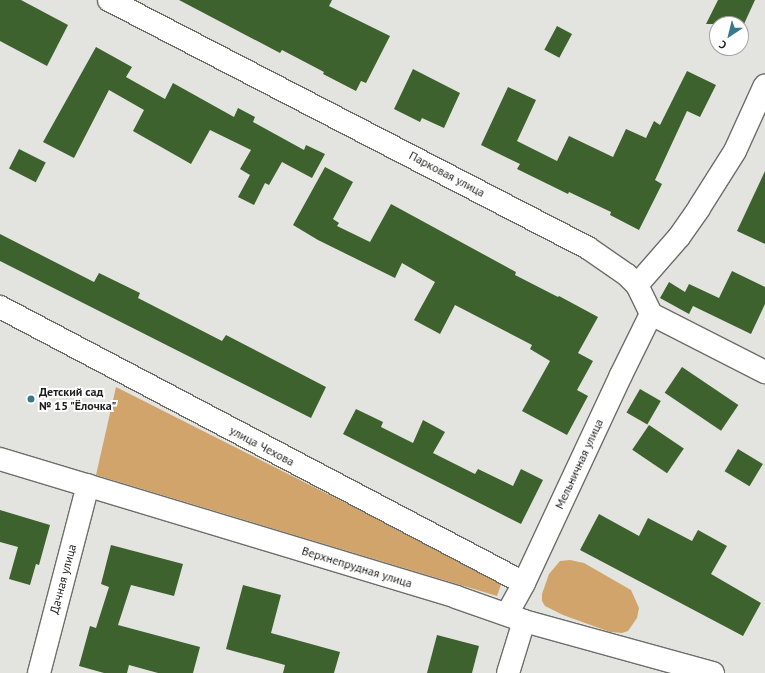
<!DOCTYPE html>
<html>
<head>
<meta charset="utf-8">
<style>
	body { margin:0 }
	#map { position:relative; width:765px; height:673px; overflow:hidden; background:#e3e4df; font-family:"PT Sans",sans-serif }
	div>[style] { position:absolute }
	.forest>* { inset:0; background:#d0a46a }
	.building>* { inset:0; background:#3d622d; transform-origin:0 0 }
	.roads { filter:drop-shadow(1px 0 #6d6e69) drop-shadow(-1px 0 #6d6e69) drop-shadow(0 1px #6d6e69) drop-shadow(0 -1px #6d6e69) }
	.minor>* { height:22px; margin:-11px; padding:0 11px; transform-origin:11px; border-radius:11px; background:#fff }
	.tertiary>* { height:22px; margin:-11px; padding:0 11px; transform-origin:11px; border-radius:11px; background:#fff }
	.dots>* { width:11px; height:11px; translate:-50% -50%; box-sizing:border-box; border:2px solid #fff; border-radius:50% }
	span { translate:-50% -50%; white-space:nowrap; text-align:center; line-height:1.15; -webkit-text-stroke:4px #fff; paint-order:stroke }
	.street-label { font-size:12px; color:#1f1f1d }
	.poi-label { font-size:12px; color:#1f1f1d; font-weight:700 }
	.left { translate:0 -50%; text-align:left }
	.north { position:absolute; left:709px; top:16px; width:40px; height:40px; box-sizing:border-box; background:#fff; border:1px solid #a5a5a5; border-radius:50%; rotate:215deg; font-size:11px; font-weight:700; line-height:16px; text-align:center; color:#1f1f1d }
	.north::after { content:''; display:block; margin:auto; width:14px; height:18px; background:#38788c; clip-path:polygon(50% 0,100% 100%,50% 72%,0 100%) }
</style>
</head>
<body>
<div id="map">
	<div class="forest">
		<i style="clip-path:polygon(116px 387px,502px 582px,497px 596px,96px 475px)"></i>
		<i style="clip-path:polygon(570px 560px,584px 563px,631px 590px,639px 608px,637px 618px,628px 631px,622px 633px,610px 632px,563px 615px,545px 606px,542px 601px,542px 594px,549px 574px,560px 561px)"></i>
	</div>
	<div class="building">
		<i style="clip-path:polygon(0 0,21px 0,68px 25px,47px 66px,0 41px)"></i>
		<i style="clip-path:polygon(179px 0,332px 0,329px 6px,390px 36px,366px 83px,361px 81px,356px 91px,323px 74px,324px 72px,282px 50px,280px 53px)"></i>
		<i style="clip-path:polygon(718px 0,755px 0,744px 24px,706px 24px)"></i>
		<i style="left:557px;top:26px;width:17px;height:27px;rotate:28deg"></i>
		<i style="clip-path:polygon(96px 47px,132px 67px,126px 77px,165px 99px,173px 83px,234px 117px,238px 108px,255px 117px,253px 122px,304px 150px,306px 145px,325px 154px,312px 178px,282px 162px,269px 185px,265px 183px,254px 205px,238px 197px,250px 175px,240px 169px,251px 150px,210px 130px,191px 164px,133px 131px,144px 110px,109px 90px,74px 158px,43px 142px)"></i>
		<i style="clip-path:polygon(413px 69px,460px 93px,444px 128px,422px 118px,420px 122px,394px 109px)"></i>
		<i style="clip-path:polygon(687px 71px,716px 85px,700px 117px,687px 111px,655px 180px,662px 184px,639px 230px,610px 215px,611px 212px,569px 192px,568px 194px,517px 169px,520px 164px,481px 145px,508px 87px,536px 100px,517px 141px,557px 161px,569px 136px,613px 157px,626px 129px,646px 138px,654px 121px,660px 125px)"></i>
		<i style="left:19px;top:149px;width:30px;height:22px;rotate:27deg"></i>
		<i style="clip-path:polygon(325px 167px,353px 182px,333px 219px,339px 223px,337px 226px,370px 242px,391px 204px,516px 272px,515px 275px,558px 297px,559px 296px,598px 317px,578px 353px,593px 361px,577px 390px,588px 396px,567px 435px,522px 411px,550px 361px,530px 349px,532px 345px,455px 305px,440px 334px,414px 320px,435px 282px,402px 263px,395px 278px,318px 240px,293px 225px)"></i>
		<i style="clip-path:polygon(765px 171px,765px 244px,737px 231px)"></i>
		<i style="clip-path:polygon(0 234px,94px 282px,99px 273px,140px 293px,138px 298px,222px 341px,226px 335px,326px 387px,311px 418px,0 261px)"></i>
		<i style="clip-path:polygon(732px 271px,765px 287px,765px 304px,751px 334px,693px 306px,689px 314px,660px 298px,669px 282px,685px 292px,689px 284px,719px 298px)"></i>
		<i style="left:682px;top:367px;width:68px;height:31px;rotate:34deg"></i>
		<i style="left:640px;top:389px;width:24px;height:27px;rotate:30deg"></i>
		<i style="clip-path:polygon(356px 409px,383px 422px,381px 427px,413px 443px,423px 420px,445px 432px,433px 453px,475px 474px,478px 469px,513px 486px,521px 469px,543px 480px,521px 524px,343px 434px)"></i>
		<i style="left:649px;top:425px;width:42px;height:30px;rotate:34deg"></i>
		<i style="left:738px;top:449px;width:29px;height:26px;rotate:31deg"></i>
		<i style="clip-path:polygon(0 510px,50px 525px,39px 565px,36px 564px,30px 585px,9px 579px,18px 547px,0 542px)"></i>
		<i style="clip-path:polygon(599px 514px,639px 536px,648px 518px,692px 541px,698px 530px,727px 546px,711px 574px,761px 603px,743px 636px,580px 550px)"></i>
		<i style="clip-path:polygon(111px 545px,183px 564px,174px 596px,131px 585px,118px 625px,200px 647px,193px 673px,158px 673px,129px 665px,127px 673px,104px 673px,79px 666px,90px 626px,96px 628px,109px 587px,101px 584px)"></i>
		<i style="clip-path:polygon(243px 585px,281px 595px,271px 633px,340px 652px,334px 673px,283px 673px,285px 665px,226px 649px)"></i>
		<i style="clip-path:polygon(437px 635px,479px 646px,472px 673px,427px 673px)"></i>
	</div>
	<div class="roads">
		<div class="minor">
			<i style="left:109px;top:0;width:539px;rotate:27.37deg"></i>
			<i style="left:588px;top:248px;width:47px;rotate:34.7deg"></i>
			<i style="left:627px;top:275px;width:14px;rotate:45deg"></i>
			<i style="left:637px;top:285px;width:32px;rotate:64deg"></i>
			<i style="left:651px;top:314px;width:128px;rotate:27deg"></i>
			<i style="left:637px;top:285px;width:64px;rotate:-48.8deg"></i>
			<i style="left:679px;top:237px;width:35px;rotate:-55deg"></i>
			<i style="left:699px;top:208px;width:67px;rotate:-57.7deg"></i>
			<i style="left:735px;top:151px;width:72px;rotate:-65.6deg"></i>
			<i style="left:0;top:307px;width:592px;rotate:27.78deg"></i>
			<i style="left:507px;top:614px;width:35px;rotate:-61deg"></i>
			<i style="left:524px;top:583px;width:230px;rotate:-65deg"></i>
			<i style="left:621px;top:375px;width:68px;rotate:-63.8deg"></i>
			<i style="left:39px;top:673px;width:194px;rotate:-75.4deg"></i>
			<i style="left:508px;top:673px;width:54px;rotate:-72.9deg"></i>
		</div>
		<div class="tertiary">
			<i style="left:0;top:459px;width:476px;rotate:16.8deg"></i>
			<i style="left:456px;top:597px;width:72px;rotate:19.4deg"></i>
			<i style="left:524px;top:621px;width:196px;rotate:15.4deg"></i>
		</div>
	</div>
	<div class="dots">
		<i style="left:31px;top:399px;background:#38788c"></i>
	</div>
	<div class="street-label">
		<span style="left:447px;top:174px;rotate:28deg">Парковая улица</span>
		<span style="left:262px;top:446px;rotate:28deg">улица Чехова</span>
		<span style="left:579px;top:464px;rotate:-65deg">Мельничная улица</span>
		<span style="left:357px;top:567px;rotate:17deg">Верхнепрудная улица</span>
		<span style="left:63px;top:579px;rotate:-75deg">Дачная улица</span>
	</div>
	<div class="poi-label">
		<span class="left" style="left:39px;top:399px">Детский сад<br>№ 15 "Ёлочка"</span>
	</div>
	<div class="north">С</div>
</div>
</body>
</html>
